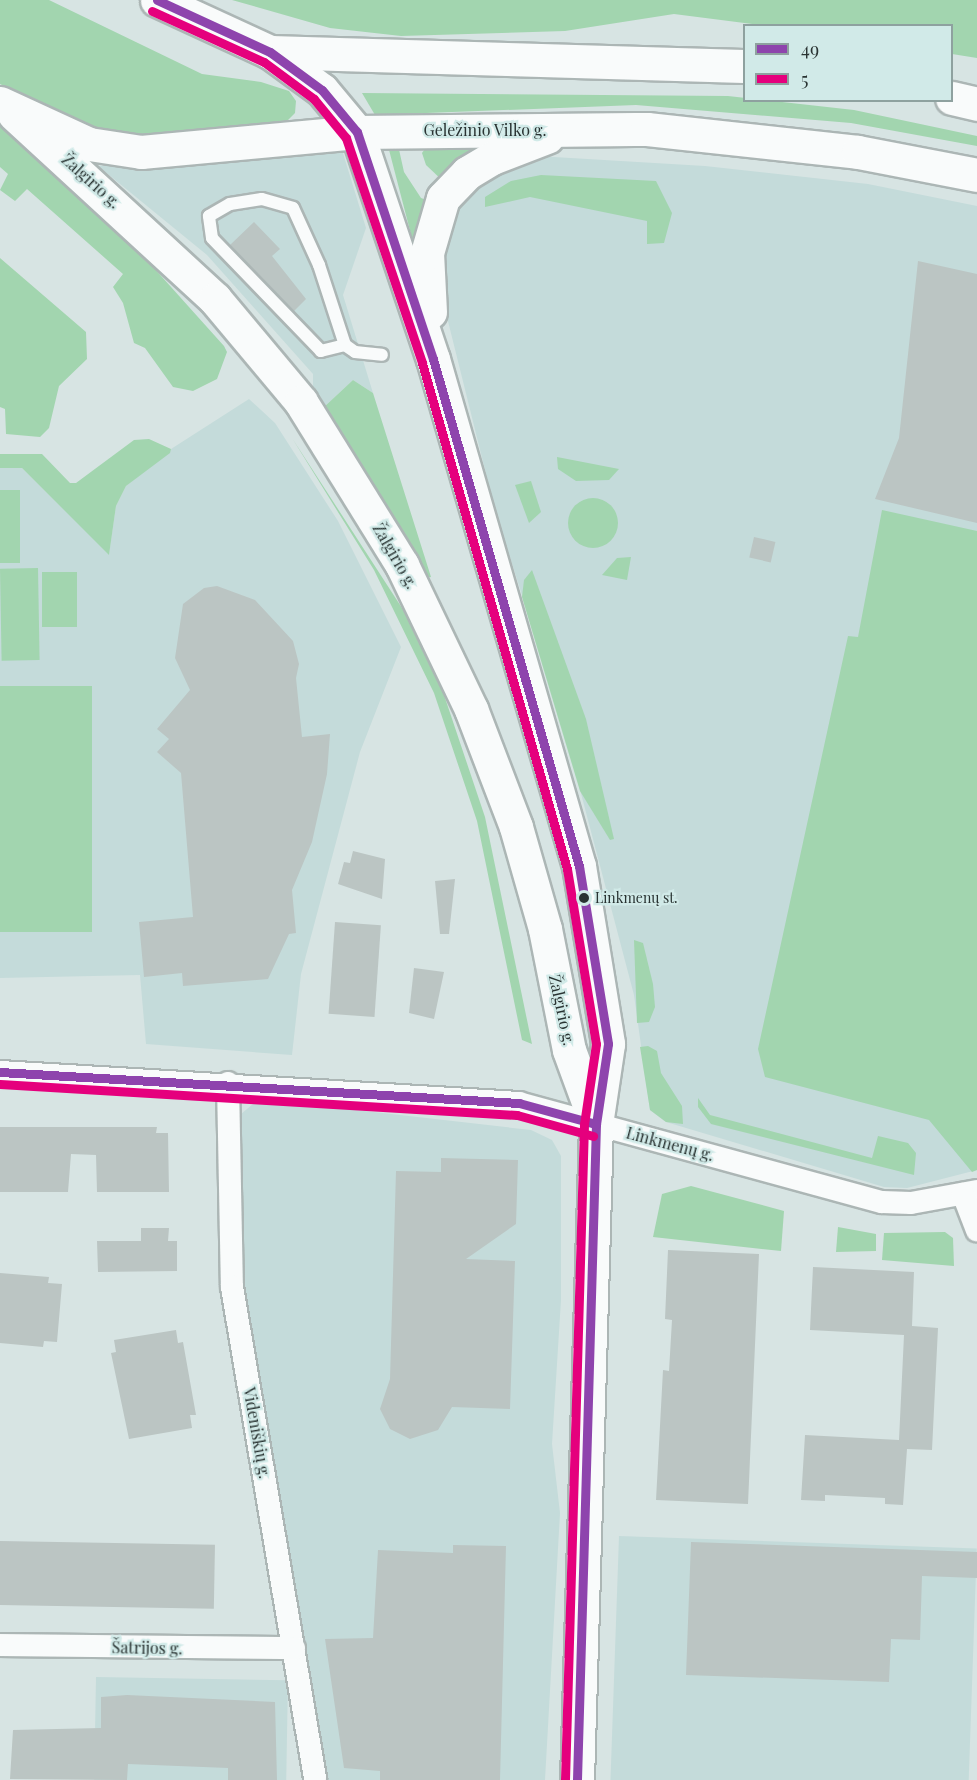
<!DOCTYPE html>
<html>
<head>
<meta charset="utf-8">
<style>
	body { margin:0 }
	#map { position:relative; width:977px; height:1780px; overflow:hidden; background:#d7e4e3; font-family:"Playfair Display",serif }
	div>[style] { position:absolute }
	.built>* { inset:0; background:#c4dbda; transform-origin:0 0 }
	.green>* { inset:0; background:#a2d5af; transform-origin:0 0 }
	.round { border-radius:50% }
	.building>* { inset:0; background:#bbc5c3; transform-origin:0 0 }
	.roads { filter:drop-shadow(2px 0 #acb6b5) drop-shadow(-2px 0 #acb6b5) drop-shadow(0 2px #acb6b5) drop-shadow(0 -2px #acb6b5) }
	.service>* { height:12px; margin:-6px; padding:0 6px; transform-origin:6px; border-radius:6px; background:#f9fbfb }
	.minor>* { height:22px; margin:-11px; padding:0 11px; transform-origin:11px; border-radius:11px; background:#f9fbfb }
	.primary>* { height:33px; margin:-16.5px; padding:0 16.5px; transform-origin:16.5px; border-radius:16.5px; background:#f9fbfb }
	.trunk>* { height:33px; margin:-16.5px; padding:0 16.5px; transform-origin:16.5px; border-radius:16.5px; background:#f9fbfb }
	.bus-1>* { height:9px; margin:-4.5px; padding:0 4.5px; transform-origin:4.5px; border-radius:4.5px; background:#8e44ad }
	.bus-2>* { height:9px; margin:-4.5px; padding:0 4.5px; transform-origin:4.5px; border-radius:4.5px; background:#e5007d }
	.dots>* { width:16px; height:16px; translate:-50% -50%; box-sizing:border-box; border:3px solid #d1eae8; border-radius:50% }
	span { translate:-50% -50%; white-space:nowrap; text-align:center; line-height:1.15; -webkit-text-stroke:4.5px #d1eae8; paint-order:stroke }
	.bus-label { font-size:14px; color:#293332 }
	.left { translate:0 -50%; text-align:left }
	.street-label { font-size:16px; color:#293332 }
	.legend { position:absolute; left:743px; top:24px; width:210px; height:78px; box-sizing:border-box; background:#d1eae8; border:2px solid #8ea19f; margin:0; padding:8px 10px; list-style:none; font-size:18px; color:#293332 }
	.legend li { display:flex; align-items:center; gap:12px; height:30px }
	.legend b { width:30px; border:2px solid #8ea19f }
</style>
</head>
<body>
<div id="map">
	<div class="built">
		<i style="clip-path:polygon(342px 150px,366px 228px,343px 295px,373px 393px,353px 380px,323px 408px,313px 392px,313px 374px,207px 255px,98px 166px)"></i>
		<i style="clip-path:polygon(537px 156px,705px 166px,868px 184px,977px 206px,977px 1170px,907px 1188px,884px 1187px,666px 1122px,650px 1110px,634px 995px,563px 725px,495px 510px,440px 289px,445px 219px,479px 177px)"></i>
		<i style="clip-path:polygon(249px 399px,275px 423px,338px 521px,401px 647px,360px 752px,301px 974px,292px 1055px,146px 1044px,140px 975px,0 978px,0 468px,22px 468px,109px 554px,116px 506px,126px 486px,171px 449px)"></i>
		<i style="clip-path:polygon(259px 1099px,531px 1130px,552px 1140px,561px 1156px,561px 1300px,552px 1444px,560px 1513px,545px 1780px,325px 1780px,239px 1254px,235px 1119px)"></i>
		<i style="left:619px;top:1536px;width:358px;height:245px;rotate:2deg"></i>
		<i style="left:96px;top:1677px;width:192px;height:103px;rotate:1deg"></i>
	</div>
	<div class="green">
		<i style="clip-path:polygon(0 0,49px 0,202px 74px,261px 82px,289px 91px,296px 101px,295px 113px,286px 122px,140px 140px,93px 131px,0 84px)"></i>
		<i style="clip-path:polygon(232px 0,977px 0,977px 58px,952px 54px,952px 26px,767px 26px,674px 14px,565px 31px,401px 36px,330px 28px)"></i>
		<i style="clip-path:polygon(362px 93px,728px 96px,854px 110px,977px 136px,977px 146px,851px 123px,636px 105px,375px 115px)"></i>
		<i style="clip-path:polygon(0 123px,101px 209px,224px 346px,227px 352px,217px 379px,193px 391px,173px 387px,145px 348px,134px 343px,123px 303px,113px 287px,123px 274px,27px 189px,15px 201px,0 190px,8px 174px,0 167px)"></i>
		<i style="clip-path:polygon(491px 143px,444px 182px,426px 165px,422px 153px,427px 146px)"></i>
		<i style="clip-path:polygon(398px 145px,404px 172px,421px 198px,432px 202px,419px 243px,413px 242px,388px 146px)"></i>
		<i style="clip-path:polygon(541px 175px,656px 181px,672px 213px,664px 243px,647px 244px,647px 221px,530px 197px,485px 207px,485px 197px,511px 181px)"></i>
		<i style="clip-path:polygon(0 258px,86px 332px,87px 359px,59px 386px,49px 428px,40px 437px,6px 434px,5px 409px,0 407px)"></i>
		<i style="clip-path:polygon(353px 380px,373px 393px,431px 577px,426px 578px,391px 514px,323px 408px)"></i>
		<i style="clip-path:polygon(292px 438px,413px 625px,441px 686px,485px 817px,532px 1044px,522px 1040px,477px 821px,434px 693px,374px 570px)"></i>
		<i style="clip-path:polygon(149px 439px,171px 449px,170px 453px,126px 486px,116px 506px,109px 555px,22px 468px,0 468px,0 454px,42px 454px,70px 483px,76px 483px,134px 440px)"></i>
		<i style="clip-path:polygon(557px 457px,619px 469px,609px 480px,576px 481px,558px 469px)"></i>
		<i style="clip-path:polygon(531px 481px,541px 512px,529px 523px,515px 485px)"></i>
		<i style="left:0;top:490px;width:20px;height:73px"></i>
		<i class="round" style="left:568px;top:498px;width:50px;height:50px"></i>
		<i style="clip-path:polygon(882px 510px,977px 531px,977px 1170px,972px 1172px,929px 1120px,765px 1077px,758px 1049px,848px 636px,858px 637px)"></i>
		<i style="clip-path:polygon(631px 557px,627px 580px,602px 575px,617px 558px)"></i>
		<i style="left:38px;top:568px;width:92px;height:38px;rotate:89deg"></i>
		<i style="clip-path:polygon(532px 570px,586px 719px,614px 839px,610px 840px,580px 791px,522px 597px,524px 580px)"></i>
		<i style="left:42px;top:572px;width:35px;height:55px"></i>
		<i style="left:92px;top:686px;width:246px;height:92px;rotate:90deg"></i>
		<i style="clip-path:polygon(634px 940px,643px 943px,653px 984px,655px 1007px,649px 1022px,637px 1023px)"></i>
		<i style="clip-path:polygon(648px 1046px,657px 1051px,661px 1073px,682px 1106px,683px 1124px,666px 1122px,650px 1110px,640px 1047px)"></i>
		<i style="clip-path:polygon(698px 1098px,710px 1115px,872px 1158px,878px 1136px,908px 1143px,916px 1153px,914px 1175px,711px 1124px,698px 1107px)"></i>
		<i style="clip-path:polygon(691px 1186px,784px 1211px,781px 1251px,653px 1237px,662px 1194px)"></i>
		<i style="clip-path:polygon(838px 1227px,876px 1234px,876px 1251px,836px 1252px)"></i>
		<i style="clip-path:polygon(945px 1232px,953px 1238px,954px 1266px,882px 1260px,884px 1233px)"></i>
	</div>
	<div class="building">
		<i style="clip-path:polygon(254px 222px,280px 249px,272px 256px,306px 299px,294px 311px,230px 245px)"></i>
		<i style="clip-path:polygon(918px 261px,977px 274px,977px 523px,875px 499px,899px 438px)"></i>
		<i style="left:754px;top:537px;width:22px;height:21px;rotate:13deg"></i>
		<i style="clip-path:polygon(217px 586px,255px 600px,293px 641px,299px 664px,296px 678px,302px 737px,330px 734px,327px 774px,312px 842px,292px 890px,296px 933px,289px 934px,268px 979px,183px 986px,182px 973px,144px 977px,139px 922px,193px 917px,181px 773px,157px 752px,169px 739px,157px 729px,190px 690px,175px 658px,183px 604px,204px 588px)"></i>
		<i style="clip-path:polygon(353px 851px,385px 859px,382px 899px,338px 884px,344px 862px,350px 863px)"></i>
		<i style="clip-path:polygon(455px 879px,449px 934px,440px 934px,435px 881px)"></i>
		<i style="left:335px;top:922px;width:46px;height:92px;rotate:4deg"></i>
		<i style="clip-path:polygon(414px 968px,444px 972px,434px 1019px,409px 1013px)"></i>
		<i style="clip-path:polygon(0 1127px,157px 1127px,156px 1133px,168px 1133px,169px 1192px,97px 1192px,96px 1155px,71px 1154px,68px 1192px,0 1192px)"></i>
		<i style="clip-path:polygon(441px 1158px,518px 1160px,516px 1224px,466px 1259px,515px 1261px,510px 1409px,452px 1407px,438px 1430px,410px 1439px,390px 1429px,380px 1409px,390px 1379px,396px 1171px,441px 1172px)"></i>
		<i style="clip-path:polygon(141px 1228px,169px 1228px,168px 1241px,177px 1241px,177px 1271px,98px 1272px,97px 1241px,141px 1241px)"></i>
		<i style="clip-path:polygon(668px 1250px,759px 1254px,748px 1504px,656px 1500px,663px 1370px,669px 1371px,672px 1320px,665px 1319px)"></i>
		<i style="clip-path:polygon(813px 1267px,914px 1272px,912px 1326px,938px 1328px,932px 1450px,907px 1449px,903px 1505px,885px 1504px,885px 1498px,825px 1495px,825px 1501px,801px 1500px,805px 1435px,899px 1440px,904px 1335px,810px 1330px)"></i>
		<i style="clip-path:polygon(0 1273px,49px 1277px,48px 1283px,62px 1284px,57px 1342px,44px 1341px,43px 1347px,0 1343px)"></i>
		<i style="clip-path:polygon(176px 1330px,178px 1343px,183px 1342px,196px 1415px,190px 1415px,192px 1428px,129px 1439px,111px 1353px,116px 1352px,114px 1340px)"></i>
		<i style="left:0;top:1541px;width:215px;height:64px;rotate:1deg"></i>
		<i style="clip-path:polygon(691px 1542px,977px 1552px,977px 1578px,922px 1576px,920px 1640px,891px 1639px,889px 1682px,686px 1675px)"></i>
		<i style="clip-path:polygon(453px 1545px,506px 1546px,500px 1780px,380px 1780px,380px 1771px,344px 1768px,325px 1639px,373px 1638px,378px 1550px,453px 1553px)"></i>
		<i style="clip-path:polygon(127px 1695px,275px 1702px,277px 1780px,228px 1780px,228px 1768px,128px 1764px,127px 1780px,10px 1779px,13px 1730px,101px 1728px,101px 1697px)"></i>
	</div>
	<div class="roads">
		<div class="service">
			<i style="left:345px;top:345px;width:25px;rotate:166deg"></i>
			<i style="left:321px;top:351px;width:157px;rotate:-134deg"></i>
			<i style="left:212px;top:238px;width:22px;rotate:-98deg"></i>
			<i style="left:209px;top:216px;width:24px;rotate:-30deg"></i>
			<i style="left:230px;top:204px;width:32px;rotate:-9deg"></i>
			<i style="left:262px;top:199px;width:32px;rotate:16deg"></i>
			<i style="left:293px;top:208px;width:63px;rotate:65.5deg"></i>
			<i style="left:319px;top:265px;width:84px;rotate:72deg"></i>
			<i style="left:345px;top:345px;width:12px;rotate:35deg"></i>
			<i style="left:355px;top:352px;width:27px;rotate:6deg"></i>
		</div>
		<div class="minor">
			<i style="left:0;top:1072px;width:520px;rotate:3.42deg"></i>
			<i style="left:519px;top:1103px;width:376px;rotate:15.3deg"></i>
			<i style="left:882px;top:1202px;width:29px;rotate:2deg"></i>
			<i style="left:911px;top:1203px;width:67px;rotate:-10.3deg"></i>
			<i style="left:228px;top:1083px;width:204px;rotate:88.9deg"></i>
			<i style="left:232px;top:1287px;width:500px;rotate:80.4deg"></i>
			<i style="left:963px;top:1194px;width:39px;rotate:69deg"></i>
			<i style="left:0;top:1645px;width:294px;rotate:0.6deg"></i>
		</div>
		<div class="primary">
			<i style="left:14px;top:114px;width:273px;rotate:42.6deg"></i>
			<i style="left:215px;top:299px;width:134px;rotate:50.1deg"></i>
			<i style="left:301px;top:402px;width:192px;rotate:58.2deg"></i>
			<i style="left:402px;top:565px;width:160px;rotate:64.4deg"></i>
			<i style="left:471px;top:709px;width:126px;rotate:69.1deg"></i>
			<i style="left:516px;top:827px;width:106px;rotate:74.1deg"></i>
			<i style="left:545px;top:929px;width:123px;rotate:78.8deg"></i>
			<i style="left:569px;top:1050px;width:76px;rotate:69.9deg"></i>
			<i style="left:433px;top:359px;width:528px;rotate:73.94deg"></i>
			<i style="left:579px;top:866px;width:180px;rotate:80.7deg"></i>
			<i style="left:608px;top:1044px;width:81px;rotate:98.5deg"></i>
			<i style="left:596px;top:1124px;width:656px;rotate:91.66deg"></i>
		</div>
		<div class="trunk">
			<i style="left:157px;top:0;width:124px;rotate:24.7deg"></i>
			<i style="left:270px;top:52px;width:474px;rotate:1.7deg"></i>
			<i style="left:270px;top:52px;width:64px;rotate:36.2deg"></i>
			<i style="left:322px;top:90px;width:55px;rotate:50.2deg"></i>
			<i style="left:357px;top:132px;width:239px;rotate:71.5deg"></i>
			<i style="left:952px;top:98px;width:26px;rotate:13deg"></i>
			<i style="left:0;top:103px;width:98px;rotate:24.7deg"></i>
			<i style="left:89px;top:144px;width:53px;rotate:8.7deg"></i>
			<i style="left:141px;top:152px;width:217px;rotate:-5.3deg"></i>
			<i style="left:357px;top:132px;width:290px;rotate:-0.6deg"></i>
			<i style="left:647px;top:129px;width:212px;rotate:6.2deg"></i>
			<i style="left:858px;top:152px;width:121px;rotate:10.9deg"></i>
			<i style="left:430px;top:312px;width:59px;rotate:-92.9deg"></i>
			<i style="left:427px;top:253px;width:57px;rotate:-73.8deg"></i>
			<i style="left:443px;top:198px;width:35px;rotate:-46deg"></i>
			<i style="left:467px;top:173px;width:29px;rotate:-31deg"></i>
			<i style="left:492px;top:158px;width:59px;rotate:-20.9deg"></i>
		</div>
	</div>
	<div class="bus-1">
		<i style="left:157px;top:0;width:124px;rotate:24.7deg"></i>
		<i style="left:270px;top:52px;width:64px;rotate:36.2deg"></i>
		<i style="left:322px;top:90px;width:55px;rotate:50.2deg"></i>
		<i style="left:357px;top:132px;width:239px;rotate:71.5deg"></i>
		<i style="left:433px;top:359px;width:528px;rotate:73.94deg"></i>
		<i style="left:579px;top:866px;width:180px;rotate:80.7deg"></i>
		<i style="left:608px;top:1044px;width:81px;rotate:98.5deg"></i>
		<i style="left:596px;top:1124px;width:656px;rotate:91.66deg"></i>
		<i style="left:0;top:1072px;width:520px;rotate:3.42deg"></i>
		<i style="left:519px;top:1103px;width:80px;rotate:15.3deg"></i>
	</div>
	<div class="bus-2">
		<i style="left:152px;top:11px;width:123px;rotate:24.5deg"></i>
		<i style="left:264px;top:62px;width:62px;rotate:36.5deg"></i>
		<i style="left:314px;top:99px;width:50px;rotate:50.6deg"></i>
		<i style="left:346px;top:138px;width:237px;rotate:71.3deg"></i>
		<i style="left:422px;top:363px;width:526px;rotate:74.01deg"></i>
		<i style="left:567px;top:869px;width:177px;rotate:80.6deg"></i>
		<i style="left:596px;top:1044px;width:81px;rotate:98.5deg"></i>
		<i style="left:584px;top:1124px;width:656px;rotate:91.66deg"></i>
		<i style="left:0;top:1084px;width:518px;rotate:3.43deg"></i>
		<i style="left:517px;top:1115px;width:79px;rotate:15.4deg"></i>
	</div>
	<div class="dots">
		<i style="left:584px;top:898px;background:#293332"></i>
	</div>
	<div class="bus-label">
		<span class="left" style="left:595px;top:898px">Linkmenų st.</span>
	</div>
	<div class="street-label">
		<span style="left:485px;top:130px">Geležinio Vilko g.</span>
		<span style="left:91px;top:181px;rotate:42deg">Žalgirio g.</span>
		<span style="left:395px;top:556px;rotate:60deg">Žalgirio g.</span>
		<span style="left:562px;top:1010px;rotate:78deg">Žalgirio g.</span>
		<span style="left:670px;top:1144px;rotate:15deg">Linkmenų g.</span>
		<span style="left:257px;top:1433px;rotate:80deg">Videniškių g.</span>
		<span style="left:147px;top:1648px;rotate:1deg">Šatrijos g.</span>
	</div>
	<ul class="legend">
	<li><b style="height:8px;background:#8e44ad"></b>49</li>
	<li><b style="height:8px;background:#e5007d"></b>5</li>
	</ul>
</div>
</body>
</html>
